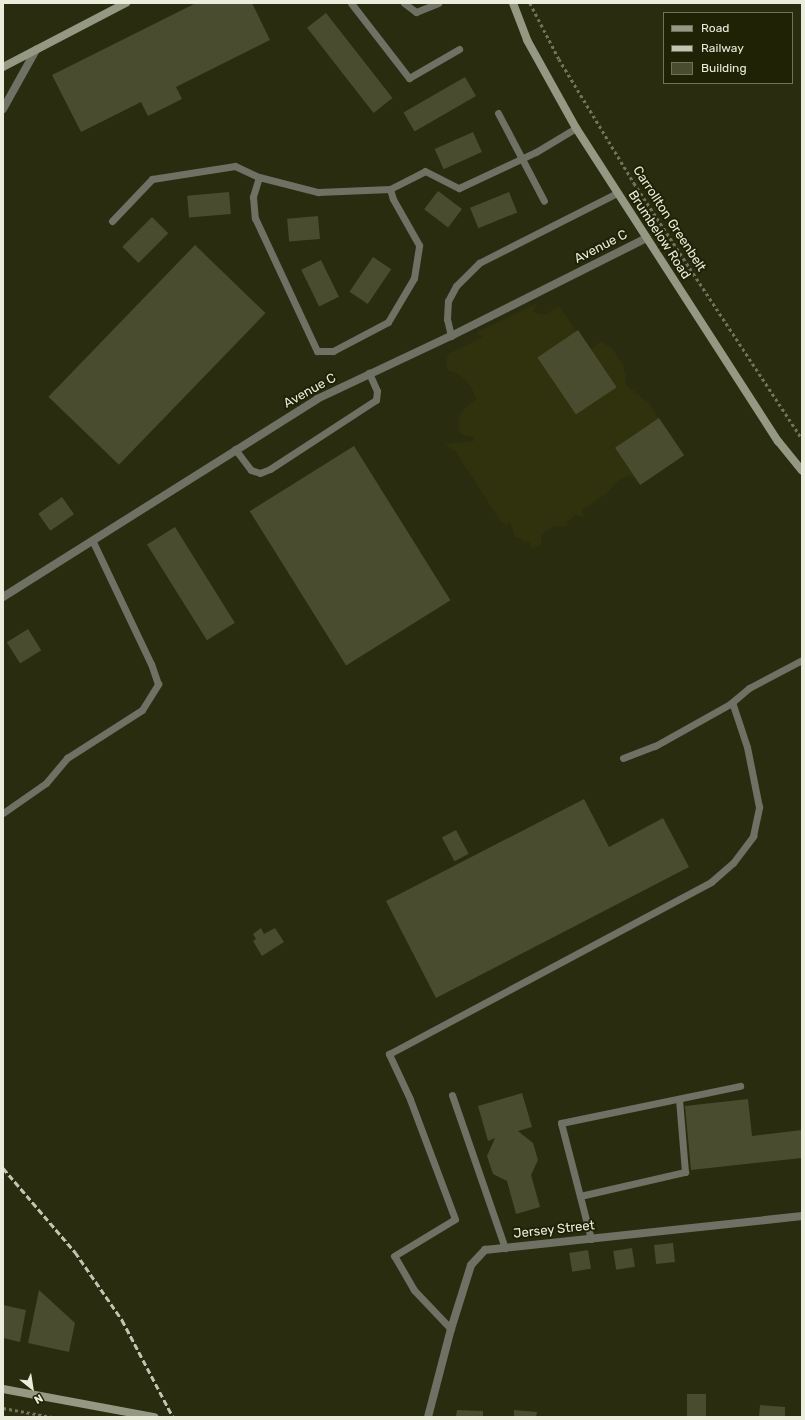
<!DOCTYPE html>
<html>
<head>
<meta charset="utf-8">
<style>
	body { margin:0 }
	#map { position:relative; width:805px; height:1420px; overflow:hidden; background:#292c0f; font-family:Rubik,sans-serif }
	div>[style] { position:absolute }
	.built>* { inset:0; background:#2f320d }
	.building>* { inset:0; background:#494c2f; transform-origin:0 0 }
	.path>* { height:2.5px; margin-top:-1.25px; transform-origin:0; background:repeating-linear-gradient(90deg,#71745b 0 3px,transparent 0 6px) }
	.lane>* { height:7px; margin:-3.5px; padding:0 3.5px; transform-origin:3.5px; border-radius:3.5px; background:#6e7163 }
	.street>* { height:8px; margin:-4px; padding:0 4px; transform-origin:4px; border-radius:4px; background:#6e7163 }
	.secondary>* { height:8px; margin:-4px; padding:0 4px; transform-origin:4px; border-radius:4px; background:#959983 }
	.rail>* { height:3px; margin-top:-1.5px; transform-origin:0; background:repeating-linear-gradient(90deg,#c2c5b2 0 6px,transparent 0 9px) }
	span { translate:-50% -50%; white-space:nowrap; text-align:center; line-height:1.15; -webkit-text-stroke:4px #1f2205; paint-order:stroke }
	.street-label { font-size:13px; color:#eaeddc }
	.frame { position:absolute; inset:0; border:4px solid #eaeddc; pointer-events:none }
	.legend { position:absolute; left:663px; top:12px; width:130px; height:72px; box-sizing:border-box; background:#1f2205; border:1px solid #70735b; margin:0; padding:5px 7px; list-style:none; font-size:12px; color:#eaeddc }
	.legend li { display:flex; align-items:center; gap:8px; height:20px }
	.legend b { width:20px; border:1px solid #70735b }
	.north { position:absolute; left:12px; top:1368px; width:40px; height:40px; -webkit-text-stroke:3px #1f2205; paint-order:stroke; rotate:150deg; font-size:11px; font-weight:700; line-height:16px; text-align:center; color:#eaeddc }
	.north::after { content:''; display:block; margin:auto; width:14px; height:18px; background:#eaeddc; clip-path:polygon(50% 0,100% 100%,50% 72%,0 100%) }
</style>
</head>
<body>
<div id="map">
	<div class="built">
		<i style="clip-path:polygon(537px 303px,533px 312px,540px 314px,545px 315px,559px 306px,589px 350px,601px 342px,612px 348px,623px 365px,626px 376px,625px 384px,649px 403px,681px 456px,639px 484px,630px 475px,618px 481px,606px 494px,582px 510px,585px 518px,576px 515px,568px 521px,567px 526px,554px 527px,545px 532px,541px 536px,541px 545px,531px 549px,530px 543px,526px 541px,522px 543px,523px 539px,515px 537px,510px 522px,506px 525px,501px 522px,456px 452px,444px 444px,474px 441px,474px 437px,462px 435px,458px 428px,460px 413px,476px 399px,471px 386px,457px 373px,449px 371px,446px 364px,447px 357px,450px 353px,483px 337px,476px 333px)"></i>
	</div>
	<div class="building">
		<i style="clip-path:polygon(196px 3px,252px 3px,270px 40px,176px 87px,182px 99px,148px 116px,141px 102px,81px 132px,52px 75px)"></i>
		<i style="left:326px;top:13px;width:108px;height:24px;rotate:52deg"></i>
		<i style="left:465px;top:77px;width:22px;height:71px;rotate:60deg"></i>
		<i style="left:473px;top:132px;width:22px;height:42px;rotate:66deg"></i>
		<i style="left:438px;top:191px;width:30px;height:23px;rotate:37deg"></i>
		<i style="left:229px;top:192px;width:22px;height:42px;rotate:85deg"></i>
		<i style="left:509px;top:192px;width:22px;height:42px;rotate:68deg"></i>
		<i style="left:318px;top:216px;width:23px;height:31px;rotate:85deg"></i>
		<i style="left:152px;top:217px;width:23px;height:42px;rotate:45deg"></i>
		<i style="left:195px;top:245px;width:98px;height:211px;rotate:44deg"></i>
		<i style="left:373px;top:257px;width:22px;height:42px;rotate:34deg"></i>
		<i style="left:321px;top:260px;width:41px;height:22px;rotate:64deg"></i>
		<i style="left:578px;top:330px;width:69px;height:49px;rotate:56deg"></i>
		<i style="left:659px;top:418px;width:45px;height:53px;rotate:56deg"></i>
		<i style="left:354px;top:446px;width:182px;height:123px;rotate:58deg"></i>
		<i style="left:62px;top:497px;width:21px;height:29px;rotate:55deg"></i>
		<i style="left:175px;top:527px;width:113px;height:33px;rotate:58deg"></i>
		<i style="left:28px;top:629px;width:25px;height:25px;rotate:58deg"></i>
		<i style="clip-path:polygon(584px 799px,609px 847px,663px 818px,689px 867px,436px 998px,386px 901px)"></i>
		<i style="left:456px;top:830px;width:27px;height:16px;rotate:62deg"></i>
		<i style="clip-path:polygon(261px 928px,264px 934px,275px 928px,284px 942px,262px 956px,253px 941px,256px 939px,253px 934px)"></i>
		<i style="clip-path:polygon(522px 1093px,532px 1127px,518px 1131px,533px 1143px,538px 1160px,531px 1175px,540px 1207px,516px 1214px,507px 1181px,493px 1174px,487px 1156px,495px 1138px,488px 1141px,478px 1106px)"></i>
		<i style="clip-path:polygon(748px 1099px,752px 1136px,802px 1130px,802px 1158px,691px 1170px,685px 1106px)"></i>
		<i style="left:673px;top:1243px;width:19px;height:19px;rotate:84deg"></i>
		<i style="left:632px;top:1248px;width:19px;height:19px;rotate:81deg"></i>
		<i style="left:588px;top:1250px;width:19px;height:19px;rotate:81deg"></i>
		<i style="clip-path:polygon(39px 1290px,75px 1323px,69px 1352px,28px 1343px)"></i>
		<i style="clip-path:polygon(3px 1305px,26px 1310px,20px 1342px,3px 1338px)"></i>
		<i style="left:687px;top:1394px;width:19px;height:23px"></i>
		<i style="clip-path:polygon(760px 1405px,785px 1407px,785px 1417px,759px 1417px)"></i>
		<i style="clip-path:polygon(457px 1410px,483px 1411px,483px 1417px,456px 1417px)"></i>
		<i style="clip-path:polygon(514px 1410px,537px 1412px,536px 1417px,514px 1417px)"></i>
	</div>
	<div class="path">
		<i style="left:530px;top:3px;width:63px;rotate:62.6deg"></i>
		<i style="left:559px;top:59px;width:145px;rotate:58.8deg"></i>
		<i style="left:634px;top:183px;width:306px;rotate:56.7deg"></i>
		<i style="left:3px;top:1408px;width:50px;rotate:10.4deg"></i>
	</div>
	<div class="lane">
		<i style="left:351px;top:3px;width:95px;rotate:52.3deg"></i>
		<i style="left:409px;top:78px;width:58px;rotate:-30.1deg"></i>
		<i style="left:404px;top:3px;width:15px;rotate:37deg"></i>
		<i style="left:416px;top:12px;width:24px;rotate:-22deg"></i>
		<i style="left:498px;top:113px;width:99px;rotate:62.4deg"></i>
		<i style="left:259px;top:177px;width:21px;rotate:107deg"></i>
		<i style="left:253px;top:197px;width:21px;rotate:85deg"></i>
		<i style="left:255px;top:218px;width:147px;rotate:65deg"></i>
		<i style="left:317px;top:351px;width:16px"></i>
		<i style="left:333px;top:351px;width:62px;rotate:-27.8deg"></i>
		<i style="left:388px;top:322px;width:51px;rotate:-59.4deg"></i>
		<i style="left:414px;top:278px;width:33px;rotate:-81deg"></i>
		<i style="left:419px;top:245px;width:53px;rotate:-119.5deg"></i>
		<i style="left:393px;top:199px;width:10px;rotate:-107deg"></i>
		<i style="left:112px;top:221px;width:58px;rotate:-46.4deg"></i>
		<i style="left:152px;top:179px;width:84px;rotate:-8.9deg"></i>
		<i style="left:235px;top:166px;width:26px;rotate:25deg"></i>
		<i style="left:259px;top:177px;width:61px;rotate:14.3deg"></i>
		<i style="left:318px;top:192px;width:72px;rotate:-2.4deg"></i>
		<i style="left:390px;top:189px;width:39px;rotate:-27deg"></i>
		<i style="left:425px;top:171px;width:38px;rotate:27deg"></i>
		<i style="left:459px;top:188px;width:85px;rotate:-25.1deg"></i>
		<i style="left:536px;top:152px;width:47px;rotate:-31deg"></i>
		<i style="left:451px;top:336px;width:17px;rotate:-103deg"></i>
		<i style="left:447px;top:319px;width:18px;rotate:-87deg"></i>
		<i style="left:448px;top:301px;width:17px;rotate:-62deg"></i>
		<i style="left:456px;top:286px;width:33px;rotate:-45deg"></i>
		<i style="left:479px;top:263px;width:155px;rotate:-26.9deg"></i>
		<i style="left:235px;top:449px;width:26px;rotate:53deg"></i>
		<i style="left:251px;top:470px;width:9px;rotate:18deg"></i>
		<i style="left:260px;top:473px;width:11px;rotate:-22deg"></i>
		<i style="left:270px;top:469px;width:126px;rotate:-33.1deg"></i>
		<i style="left:376px;top:400px;width:9px;rotate:-84deg"></i>
		<i style="left:377px;top:391px;width:20px;rotate:-114deg"></i>
		<i style="left:623px;top:758px;width:34px;rotate:-21deg"></i>
		<i style="left:655px;top:746px;width:86px;rotate:-29.2deg"></i>
		<i style="left:730px;top:704px;width:25px;rotate:-40deg"></i>
		<i style="left:749px;top:688px;width:60px;rotate:-27.8deg"></i>
		<i style="left:3px;top:813px;width:52px;rotate:-34.9deg"></i>
		<i style="left:46px;top:783px;width:33px;rotate:-50deg"></i>
		<i style="left:67px;top:758px;width:89px;rotate:-32.6deg"></i>
		<i style="left:142px;top:710px;width:31px;rotate:-58deg"></i>
		<i style="left:158px;top:684px;width:21px;rotate:-109deg"></i>
		<i style="left:151px;top:664px;width:137px;rotate:-115.4deg"></i>
		<i style="left:452px;top:1095px;width:162px;rotate:70.9deg"></i>
		<i style="left:580px;top:1196px;width:108px;rotate:-12.9deg"></i>
		<i style="left:685px;top:1172px;width:73px;rotate:-94.7deg"></i>
		<i style="left:591px;top:1239px;width:120px;rotate:-104.5deg"></i>
		<i style="left:561px;top:1123px;width:183px;rotate:-11.7deg"></i>
		<i style="left:451px;top:1329px;width:54px;rotate:-133.5deg"></i>
		<i style="left:414px;top:1290px;width:39px;rotate:-120deg"></i>
		<i style="left:394px;top:1256px;width:71px;rotate:-31.2deg"></i>
		<i style="left:455px;top:1219px;width:128px;rotate:-110.6deg"></i>
		<i style="left:410px;top:1099px;width:50px;rotate:-115deg"></i>
		<i style="left:389px;top:1054px;width:365px;rotate:-28.1deg"></i>
		<i style="left:711px;top:882px;width:29px;rotate:-41deg"></i>
		<i style="left:733px;top:863px;width:34px;rotate:-53deg"></i>
		<i style="left:753px;top:836px;width:30px;rotate:-78deg"></i>
		<i style="left:759px;top:807px;width:61px;rotate:-101.3deg"></i>
		<i style="left:747px;top:747px;width:47px;rotate:-108.4deg"></i>
	</div>
	<div class="street">
		<i style="left:3px;top:109px;width:68px;rotate:-60.8deg"></i>
		<i style="left:3px;top:597px;width:371px;rotate:-32.2deg"></i>
		<i style="left:317px;top:399px;width:148px;rotate:-25.2deg"></i>
		<i style="left:451px;top:336px;width:219px;rotate:-26.6deg"></i>
		<i style="left:428px;top:1417px;width:91px;rotate:-75.4deg"></i>
		<i style="left:451px;top:1329px;width:67px;rotate:-72.6deg"></i>
		<i style="left:471px;top:1265px;width:21px;rotate:-47deg"></i>
		<i style="left:485px;top:1250px;width:319px;rotate:-6.1deg"></i>
	</div>
	<div class="secondary">
		<i style="left:513px;top:3px;width:40px;rotate:69deg"></i>
		<i style="left:527px;top:40px;width:101px;rotate:60.9deg"></i>
		<i style="left:576px;top:128px;width:373px;rotate:57.2deg"></i>
		<i style="left:778px;top:441px;width:38px;rotate:51deg"></i>
		<i style="left:3px;top:67px;width:139px;rotate:-27.5deg"></i>
		<i style="left:3px;top:1389px;width:154px;rotate:10.5deg"></i>
	</div>
	<div class="rail">
		<i style="left:3px;top:1168px;width:111px;rotate:49.4deg"></i>
		<i style="left:75px;top:1252px;width:83px;rotate:55.3deg"></i>
		<i style="left:122px;top:1320px;width:110px;rotate:62.3deg"></i>
	</div>
	<div class="street-label">
		<span style="left:669px;top:219px;rotate:57deg">Carrollton Greenbelt</span>
		<span style="left:659px;top:235px;rotate:57deg">Brumbelow Road</span>
		<span style="left:601px;top:247px;rotate:-27deg">Avenue C</span>
		<span style="left:310px;top:391px;rotate:-29deg">Avenue C</span>
		<span style="left:554px;top:1230px;rotate:-6deg">Jersey Street</span>
	</div>
	<div class="frame"></div>
	<ul class="legend">
	<li><b style="height:5px;background:#959983"></b>Road</li>
	<li><b style="height:5px;background:#c2c5b2"></b>Railway</li>
	<li><b style="height:11px;background:#494c2f"></b>Building</li>
	</ul>
	<div class="north">N</div>
</div>
</body>
</html>
